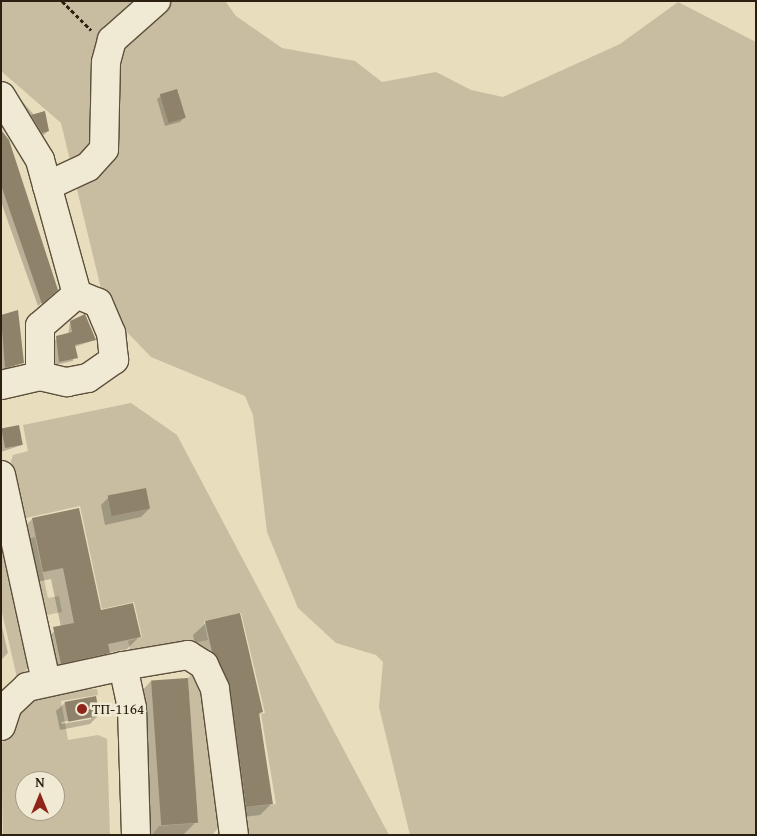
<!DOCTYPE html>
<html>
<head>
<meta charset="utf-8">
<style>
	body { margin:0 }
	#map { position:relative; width:757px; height:836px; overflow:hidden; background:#e8ddbd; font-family:"Gentium Book Plus",serif }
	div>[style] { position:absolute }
	.green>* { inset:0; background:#c8bda0 }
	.shadow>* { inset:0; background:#0003 }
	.building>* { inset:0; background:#8e826a; transform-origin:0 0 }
	.path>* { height:3px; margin-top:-1.5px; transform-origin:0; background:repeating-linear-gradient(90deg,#2d2011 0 4px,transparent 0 6.5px) }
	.roads { filter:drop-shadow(1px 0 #5c4f3c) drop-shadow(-1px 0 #5c4f3c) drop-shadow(0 1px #5c4f3c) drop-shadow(0 -1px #5c4f3c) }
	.minor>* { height:28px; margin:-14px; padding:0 14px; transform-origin:14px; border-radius:14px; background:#f0e9d4 }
	.dots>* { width:14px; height:14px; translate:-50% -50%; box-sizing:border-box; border:2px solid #f0e9d4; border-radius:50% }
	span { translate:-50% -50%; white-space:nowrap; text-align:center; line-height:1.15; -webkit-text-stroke:5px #f0e9d4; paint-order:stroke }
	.poi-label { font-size:15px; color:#2d2011 }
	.left { translate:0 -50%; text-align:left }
	.frame { position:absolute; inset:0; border:2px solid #2d2011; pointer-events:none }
	.north { position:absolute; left:15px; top:771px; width:50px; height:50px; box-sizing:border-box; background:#f0e9d4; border:1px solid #a29986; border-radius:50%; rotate:0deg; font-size:14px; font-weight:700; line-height:20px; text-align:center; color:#2d2011 }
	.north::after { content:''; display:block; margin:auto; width:18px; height:22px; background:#8f2418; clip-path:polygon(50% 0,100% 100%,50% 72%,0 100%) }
</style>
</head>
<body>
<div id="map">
	<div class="green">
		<i style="clip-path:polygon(1px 1px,225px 1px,236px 16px,282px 48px,355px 61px,382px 82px,436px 72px,471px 90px,503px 97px,620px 44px,678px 2px,756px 42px,756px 835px,410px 835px,379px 707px,383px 662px,376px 655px,336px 643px,298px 608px,267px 532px,253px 415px,245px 396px,151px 357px,125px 330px,102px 293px,61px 123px,1px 71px)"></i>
		<i style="clip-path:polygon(131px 403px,177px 435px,389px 835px,248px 835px,240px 808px,276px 804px,261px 714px,265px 713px,241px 613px,204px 621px,208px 640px,132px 656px,128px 641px,142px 637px,134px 602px,102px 609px,80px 506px,26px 518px,11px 461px,13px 455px,28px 451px,23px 425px)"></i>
		<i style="clip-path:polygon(1px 519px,30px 664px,18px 682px,1px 608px)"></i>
		<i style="clip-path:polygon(35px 537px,48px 598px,59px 596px,62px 612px,43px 616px,24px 540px)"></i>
		<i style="clip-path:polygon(194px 672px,205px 679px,222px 824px,212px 835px,152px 835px,159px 826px,198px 823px,188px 678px)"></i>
		<i style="clip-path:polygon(evenodd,97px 689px,98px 695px,61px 701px,68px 740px,98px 735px,107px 739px,110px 835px,3px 835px,1px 746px,13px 715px,50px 691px,97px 689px,25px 781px,55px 781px,55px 811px,25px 811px,25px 781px)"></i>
	</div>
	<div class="shadow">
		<i style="clip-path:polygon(161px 96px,184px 118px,180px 122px,165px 126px,157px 99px)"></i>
		<i style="clip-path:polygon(21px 100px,48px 131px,44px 135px,38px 136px,18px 103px)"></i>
		<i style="clip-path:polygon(1px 129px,9px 142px,52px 294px,38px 306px,1px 202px)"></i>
		<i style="clip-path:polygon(1px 316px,23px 362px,2px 371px,1px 367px)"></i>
		<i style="clip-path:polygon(70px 322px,95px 340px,74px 347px,73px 361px,55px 365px,52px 341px,68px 335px)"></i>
		<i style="clip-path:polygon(1px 430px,22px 445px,1px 452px)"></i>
		<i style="clip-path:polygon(109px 497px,149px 509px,141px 517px,105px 525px,101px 505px)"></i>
		<i style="clip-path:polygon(78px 509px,100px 612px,139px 637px,127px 649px,108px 653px,96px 664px,49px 675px,42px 640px,61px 627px,51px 579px,31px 583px,20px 531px,32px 519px)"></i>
		<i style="clip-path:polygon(1px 622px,8px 653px,1px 660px)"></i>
		<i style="clip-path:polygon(206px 623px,262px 712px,259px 715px,272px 803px,260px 815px,234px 818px,193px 635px)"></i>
		<i style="clip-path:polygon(151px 681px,196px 822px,183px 835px,148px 835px,139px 694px)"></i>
		<i style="clip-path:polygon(evenodd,65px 703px,98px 716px,90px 724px,60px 730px,56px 711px,65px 703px,91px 717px,91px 719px,62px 724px,61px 722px,91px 717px)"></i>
	</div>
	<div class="building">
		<i style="left:177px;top:89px;width:30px;height:18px;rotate:73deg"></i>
		<i style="clip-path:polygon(45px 111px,49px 131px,42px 133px,31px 115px)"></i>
		<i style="clip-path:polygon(1px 130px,9px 140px,58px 290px,42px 304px,1px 185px)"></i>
		<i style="clip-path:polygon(18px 310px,24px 363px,5px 368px,1px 315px)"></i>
		<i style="clip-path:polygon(85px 314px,96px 340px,75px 345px,78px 358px,59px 362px,56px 336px,72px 332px,70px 321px)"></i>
		<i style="left:19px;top:425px;width:20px;height:18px;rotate:79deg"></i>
		<i style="left:146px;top:488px;width:21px;height:39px;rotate:79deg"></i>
		<i style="clip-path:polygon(79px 508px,101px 610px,133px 603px,141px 637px,108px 644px,110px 653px,61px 664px,53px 627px,74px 623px,63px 568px,43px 572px,32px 518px)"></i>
		<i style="clip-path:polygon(240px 613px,263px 712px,259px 713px,273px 804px,246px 807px,230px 687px,212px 652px,205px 621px)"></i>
		<i style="left:188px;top:678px;width:145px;height:37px;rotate:86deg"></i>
		<i style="left:96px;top:696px;width:20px;height:32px;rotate:79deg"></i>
	</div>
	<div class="path">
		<i style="left:62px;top:1px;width:41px;rotate:45deg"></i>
	</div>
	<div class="roads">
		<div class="minor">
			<i style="left:1px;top:96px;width:75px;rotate:58.6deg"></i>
			<i style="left:40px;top:160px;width:139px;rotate:74.6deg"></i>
			<i style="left:77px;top:294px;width:49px;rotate:139.1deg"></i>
			<i style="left:40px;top:326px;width:50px;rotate:90deg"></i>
			<i style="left:47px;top:186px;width:45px;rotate:-24.9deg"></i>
			<i style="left:88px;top:167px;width:24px;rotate:-48deg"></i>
			<i style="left:104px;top:149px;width:87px;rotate:-88.7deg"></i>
			<i style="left:106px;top:62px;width:23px;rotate:-75deg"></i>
			<i style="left:112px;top:40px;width:59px;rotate:-41.6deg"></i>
			<i style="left:1px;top:385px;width:40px;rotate:-13deg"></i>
			<i style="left:40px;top:376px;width:28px;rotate:13deg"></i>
			<i style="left:67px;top:382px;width:21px;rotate:-11deg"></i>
			<i style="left:88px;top:378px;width:32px;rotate:-35deg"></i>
			<i style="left:114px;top:360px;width:27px;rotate:-96deg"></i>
			<i style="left:111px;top:333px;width:33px;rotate:-113deg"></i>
			<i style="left:98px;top:303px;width:23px;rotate:-157deg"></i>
			<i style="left:1px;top:475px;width:212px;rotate:77.7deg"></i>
			<i style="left:123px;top:666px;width:66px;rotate:-9.6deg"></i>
			<i style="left:188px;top:655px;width:19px;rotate:32deg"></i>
			<i style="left:204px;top:665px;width:26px;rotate:65deg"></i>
			<i style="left:215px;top:689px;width:147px;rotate:82.6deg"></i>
			<i style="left:1px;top:726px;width:22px;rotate:-72deg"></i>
			<i style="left:8px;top:705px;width:26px;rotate:-43deg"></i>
			<i style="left:27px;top:687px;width:98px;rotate:-12.3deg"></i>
			<i style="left:123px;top:666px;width:43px;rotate:77.9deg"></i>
			<i style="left:132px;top:708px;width:127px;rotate:88.2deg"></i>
		</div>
	</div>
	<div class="dots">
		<i style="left:82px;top:709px;background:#8f2418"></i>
	</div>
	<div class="poi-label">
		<span class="left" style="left:92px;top:709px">ТП-1164</span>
	</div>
	<div class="frame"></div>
	<div class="north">N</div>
</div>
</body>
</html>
